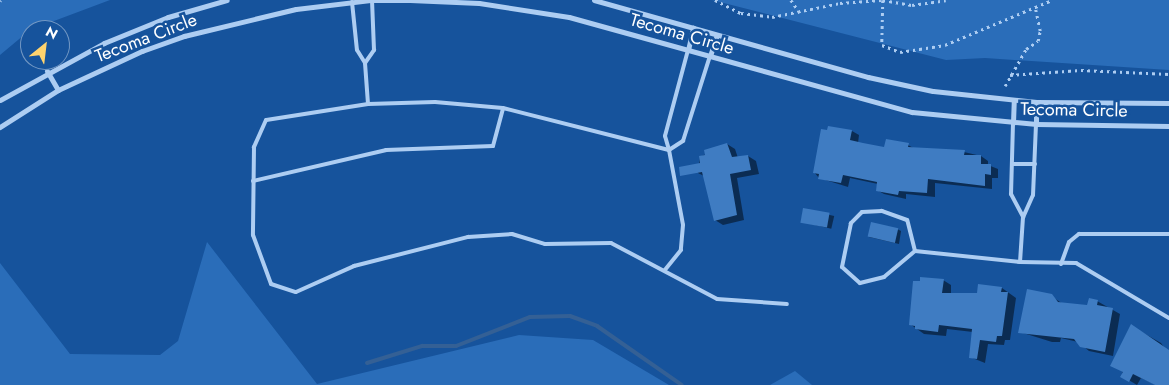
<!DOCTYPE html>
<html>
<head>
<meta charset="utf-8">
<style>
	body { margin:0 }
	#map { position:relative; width:1169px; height:385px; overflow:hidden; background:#16539c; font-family:Jost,sans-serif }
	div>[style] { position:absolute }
	.green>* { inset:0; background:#2a6db9 }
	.shadow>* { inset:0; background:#0007; transform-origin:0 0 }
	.stream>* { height:4px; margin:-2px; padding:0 2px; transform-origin:2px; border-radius:2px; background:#346095 }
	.building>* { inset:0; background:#3f7cc2; transform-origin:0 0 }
	.path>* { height:2.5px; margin-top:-1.25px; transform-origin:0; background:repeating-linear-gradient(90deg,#adcdf2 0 2.5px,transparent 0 6.5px) }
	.service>* { height:4px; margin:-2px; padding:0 2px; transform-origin:2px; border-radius:2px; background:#adcdf2 }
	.minor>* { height:5px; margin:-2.5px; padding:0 2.5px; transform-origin:2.5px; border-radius:2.5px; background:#adcdf2 }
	span { translate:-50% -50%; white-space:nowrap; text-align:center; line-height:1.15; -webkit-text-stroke:5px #16539c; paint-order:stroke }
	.street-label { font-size:18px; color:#fff }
	.north { position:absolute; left:20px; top:20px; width:50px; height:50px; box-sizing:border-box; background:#16539c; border:1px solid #7398c4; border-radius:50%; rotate:29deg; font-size:14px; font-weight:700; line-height:20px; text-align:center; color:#fff }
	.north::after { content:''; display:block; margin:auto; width:18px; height:22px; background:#ffd36e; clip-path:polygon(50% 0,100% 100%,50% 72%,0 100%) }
</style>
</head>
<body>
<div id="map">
	<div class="green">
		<i style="clip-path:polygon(0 0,110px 0,30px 30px,0 55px)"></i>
		<i style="clip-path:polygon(712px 0,1169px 0,1169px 70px,985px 58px,946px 60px)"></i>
		<i style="clip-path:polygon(207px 242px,317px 384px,519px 335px,593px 340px,669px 385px,0 385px,0 263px,70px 354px,160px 355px,178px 341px)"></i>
		<i style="clip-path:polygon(795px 371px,812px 385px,770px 385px)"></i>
	</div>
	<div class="shadow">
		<i style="clip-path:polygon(852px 131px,859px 135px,858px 143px,885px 149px,908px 145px,915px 149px,964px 152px,981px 156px,988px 161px,988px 165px,998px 169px,998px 178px,992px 178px,992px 189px,935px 183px,935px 197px,906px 194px,906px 199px,884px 194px,877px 190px,878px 184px,850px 178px,848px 187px,819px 178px,814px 172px)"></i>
		<i style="clip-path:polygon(727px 144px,735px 149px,738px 158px,748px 156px,756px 161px,759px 174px,737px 178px,744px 220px,723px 225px,715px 220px,704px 176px,698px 173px,700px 157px)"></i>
		<i style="left:804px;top:209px;width:31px;height:13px;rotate:13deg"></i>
		<i style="clip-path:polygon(897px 229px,901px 231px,899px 244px,869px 237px)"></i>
		<i style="clip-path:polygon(943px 280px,951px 285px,951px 294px,978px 294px,1002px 288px,1016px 298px,1010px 340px,1005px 340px,1004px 345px,988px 344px,985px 363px,970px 357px,973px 332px,947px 329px,946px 336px,924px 334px,910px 324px)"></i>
		<i style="clip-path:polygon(1051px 296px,1063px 304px,1088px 306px,1097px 301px,1120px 314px,1113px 356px,1089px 351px,1078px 342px,1061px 338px,1060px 342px,1052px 342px,1020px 332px)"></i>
		<i style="clip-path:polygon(1131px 326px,1161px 343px,1169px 354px,1169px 385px,1156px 385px,1141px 378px,1137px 385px,1122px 376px)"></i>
	</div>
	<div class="stream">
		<i style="left:367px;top:363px;width:58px;rotate:-17.2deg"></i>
		<i style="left:422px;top:346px;width:34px"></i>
		<i style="left:456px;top:346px;width:79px;rotate:-21.4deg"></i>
		<i style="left:530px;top:317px;width:40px;rotate:-1.4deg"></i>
		<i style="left:570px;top:316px;width:29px;rotate:20deg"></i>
		<i style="left:597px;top:326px;width:103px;rotate:34.8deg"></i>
	</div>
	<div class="building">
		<i style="clip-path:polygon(828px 126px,852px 130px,850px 140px,863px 143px,884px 147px,886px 139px,909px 143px,908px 147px,965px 150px,964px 155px,981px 155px,981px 164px,991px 164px,991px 175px,985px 174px,985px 186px,928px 179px,927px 193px,899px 191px,898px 195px,876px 191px,877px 182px,843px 175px,841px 183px,818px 179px,819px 174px,813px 173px,821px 129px,827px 130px)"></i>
		<i style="clip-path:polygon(727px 143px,732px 157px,748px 155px,751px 170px,730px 174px,737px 215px,714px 221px,702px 172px,680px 176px,679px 167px,700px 163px,699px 156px,705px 155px,704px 150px)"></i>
		<i style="left:803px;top:208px;width:27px;height:15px;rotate:10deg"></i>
		<i style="left:871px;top:222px;width:28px;height:15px;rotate:13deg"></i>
		<i style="clip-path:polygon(920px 277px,944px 279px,942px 293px,977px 293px,978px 284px,1002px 287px,1001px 292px,1008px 292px,1002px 336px,997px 336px,996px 342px,980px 340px,977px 359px,969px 358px,972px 329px,939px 325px,938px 332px,915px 329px,915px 326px,909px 325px,913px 281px,920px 281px)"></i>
		<i style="clip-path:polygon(1027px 289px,1052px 294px,1058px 302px,1087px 305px,1089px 298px,1098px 300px,1097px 305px,1113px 308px,1105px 352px,1080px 347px,1074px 339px,1018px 333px)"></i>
		<i style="clip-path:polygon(1131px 324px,1169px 350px,1169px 385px,1155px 385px,1133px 374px,1129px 382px,1120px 377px,1123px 372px,1110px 366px)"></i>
	</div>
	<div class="path">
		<i style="left:715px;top:0;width:29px;rotate:27deg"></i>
		<i style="left:741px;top:13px;width:31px;rotate:7deg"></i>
		<i style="left:772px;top:17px;width:69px;rotate:-11.6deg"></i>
		<i style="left:840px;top:3px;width:41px;rotate:-4.2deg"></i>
		<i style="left:791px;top:0;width:16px;rotate:55deg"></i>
		<i style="left:883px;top:0;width:45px;rotate:91.3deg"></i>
		<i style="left:882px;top:45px;width:19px;rotate:21deg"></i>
		<i style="left:900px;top:52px;width:46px;rotate:-8.8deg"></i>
		<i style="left:945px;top:45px;width:116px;rotate:-22.8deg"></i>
		<i style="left:883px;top:0;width:29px;rotate:10deg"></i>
		<i style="left:912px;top:5px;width:34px;rotate:-8deg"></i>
		<i style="left:0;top:1px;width:1px;rotate:-45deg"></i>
		<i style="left:1010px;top:75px;width:71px;rotate:-4deg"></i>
		<i style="left:1081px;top:70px;width:88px;rotate:2.6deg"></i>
		<i style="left:1005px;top:86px;width:43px;rotate:-60.4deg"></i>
		<i style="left:1026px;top:49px;width:14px;rotate:-34deg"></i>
		<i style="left:1038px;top:41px;width:10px;rotate:-79deg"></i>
		<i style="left:1040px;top:31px;width:24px;rotate:-102deg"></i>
	</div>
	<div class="service">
		<i style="left:352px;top:2px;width:48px;rotate:84.1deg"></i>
		<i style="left:357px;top:50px;width:15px;rotate:58deg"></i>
		<i style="left:365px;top:63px;width:41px;rotate:85.8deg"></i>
		<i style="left:368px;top:104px;width:103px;rotate:171.1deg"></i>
		<i style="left:266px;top:120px;width:30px;rotate:114deg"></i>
		<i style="left:254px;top:147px;width:88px;rotate:90.7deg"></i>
		<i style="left:253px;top:235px;width:52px;rotate:69.8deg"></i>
		<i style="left:271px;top:284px;width:26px;rotate:18deg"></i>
		<i style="left:296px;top:292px;width:64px;rotate:-24.1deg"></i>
		<i style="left:354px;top:266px;width:118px;rotate:-14.3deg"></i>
		<i style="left:468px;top:237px;width:44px;rotate:-3.9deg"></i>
		<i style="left:512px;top:234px;width:34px;rotate:17deg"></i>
		<i style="left:545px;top:244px;width:66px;rotate:-0.9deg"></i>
		<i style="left:611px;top:243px;width:120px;rotate:27.8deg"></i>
		<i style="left:717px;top:299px;width:70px;rotate:4.1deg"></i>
		<i style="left:688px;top:50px;width:89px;rotate:105deg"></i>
		<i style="left:665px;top:136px;width:15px;rotate:74deg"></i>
		<i style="left:669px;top:150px;width:17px;rotate:-33deg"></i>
		<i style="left:683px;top:141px;width:89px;rotate:-72.4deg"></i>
		<i style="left:365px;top:63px;width:16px;rotate:-55deg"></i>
		<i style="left:374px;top:50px;width:50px;rotate:-92.3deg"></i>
		<i style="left:368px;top:104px;width:67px;rotate:-1.7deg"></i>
		<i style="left:435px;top:102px;width:68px;rotate:5deg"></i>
		<i style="left:1013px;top:123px;width:71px;rotate:91.6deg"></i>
		<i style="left:1011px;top:194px;width:26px;rotate:62deg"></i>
		<i style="left:1036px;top:124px;width:71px;rotate:92.4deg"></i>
		<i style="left:1033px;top:195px;width:24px;rotate:114deg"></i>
		<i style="left:1023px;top:217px;width:45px;rotate:93.8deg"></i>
		<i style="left:1020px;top:262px;width:56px;rotate:1deg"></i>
		<i style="left:1076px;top:263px;width:108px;rotate:30.6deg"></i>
		<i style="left:1012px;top:164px;width:23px"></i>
		<i style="left:253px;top:181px;width:137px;rotate:-13.1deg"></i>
		<i style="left:386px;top:150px;width:107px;rotate:-2.1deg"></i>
		<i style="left:493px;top:146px;width:39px;rotate:-75deg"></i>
		<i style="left:503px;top:108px;width:171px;rotate:14.2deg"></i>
		<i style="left:669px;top:150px;width:76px;rotate:79.4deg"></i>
		<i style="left:683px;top:225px;width:25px;rotate:95deg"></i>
		<i style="left:681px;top:250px;width:26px;rotate:129deg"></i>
		<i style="left:915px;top:251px;width:32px;rotate:-104deg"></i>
		<i style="left:907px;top:220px;width:27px;rotate:-160deg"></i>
		<i style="left:882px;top:211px;width:20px;rotate:177deg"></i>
		<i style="left:862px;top:212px;width:16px;rotate:135deg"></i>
		<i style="left:851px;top:223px;width:45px;rotate:101.6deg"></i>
		<i style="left:842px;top:267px;width:24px;rotate:42deg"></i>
		<i style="left:860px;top:283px;width:25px;rotate:-14deg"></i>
		<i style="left:884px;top:277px;width:40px;rotate:-40deg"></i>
		<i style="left:915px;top:251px;width:106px;rotate:6deg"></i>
		<i style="left:1061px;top:264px;width:23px;rotate:-70deg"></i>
		<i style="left:1069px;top:242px;width:13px;rotate:-39deg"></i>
		<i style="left:1079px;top:234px;width:90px"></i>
	</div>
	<div class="minor">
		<i style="left:594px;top:0;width:285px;rotate:15.7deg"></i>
		<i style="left:868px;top:77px;width:66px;rotate:12.2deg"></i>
		<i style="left:933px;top:91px;width:104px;rotate:6.1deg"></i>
		<i style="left:1036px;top:102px;width:133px;rotate:0.4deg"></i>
		<i style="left:688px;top:50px;width:23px;rotate:-77deg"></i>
		<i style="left:710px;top:56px;width:22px;rotate:-72deg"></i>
		<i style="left:47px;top:71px;width:22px;rotate:60deg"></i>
		<i style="left:0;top:100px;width:119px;rotate:-28.7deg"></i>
		<i style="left:104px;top:43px;width:69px;rotate:-22.1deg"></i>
		<i style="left:168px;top:17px;width:61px;rotate:-16.1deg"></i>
		<i style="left:1013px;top:123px;width:23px;rotate:-88deg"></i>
		<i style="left:1036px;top:124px;width:22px;rotate:-90deg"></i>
		<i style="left:0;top:127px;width:69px;rotate:-32.5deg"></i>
		<i style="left:58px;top:90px;width:93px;rotate:-24.9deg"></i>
		<i style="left:142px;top:51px;width:45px;rotate:-19.7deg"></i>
		<i style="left:184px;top:36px;width:115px;rotate:-13.6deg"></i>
		<i style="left:296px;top:9px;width:77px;rotate:-6.8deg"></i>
		<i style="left:372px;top:0;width:38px"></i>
		<i style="left:410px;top:0;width:69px;rotate:2.5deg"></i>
		<i style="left:479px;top:3px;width:91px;rotate:8.8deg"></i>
		<i style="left:569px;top:17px;width:356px;rotate:15.5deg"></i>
		<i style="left:912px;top:112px;width:125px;rotate:5.5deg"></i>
		<i style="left:1036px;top:124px;width:133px;rotate:0.9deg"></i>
	</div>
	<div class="street-label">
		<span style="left:682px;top:34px;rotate:16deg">Tecoma Circle</span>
		<span style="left:146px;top:38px;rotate:-21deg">Tecoma Circle</span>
		<span style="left:1074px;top:110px;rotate:1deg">Tecoma Circle</span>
	</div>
	<div class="north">N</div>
</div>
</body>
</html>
